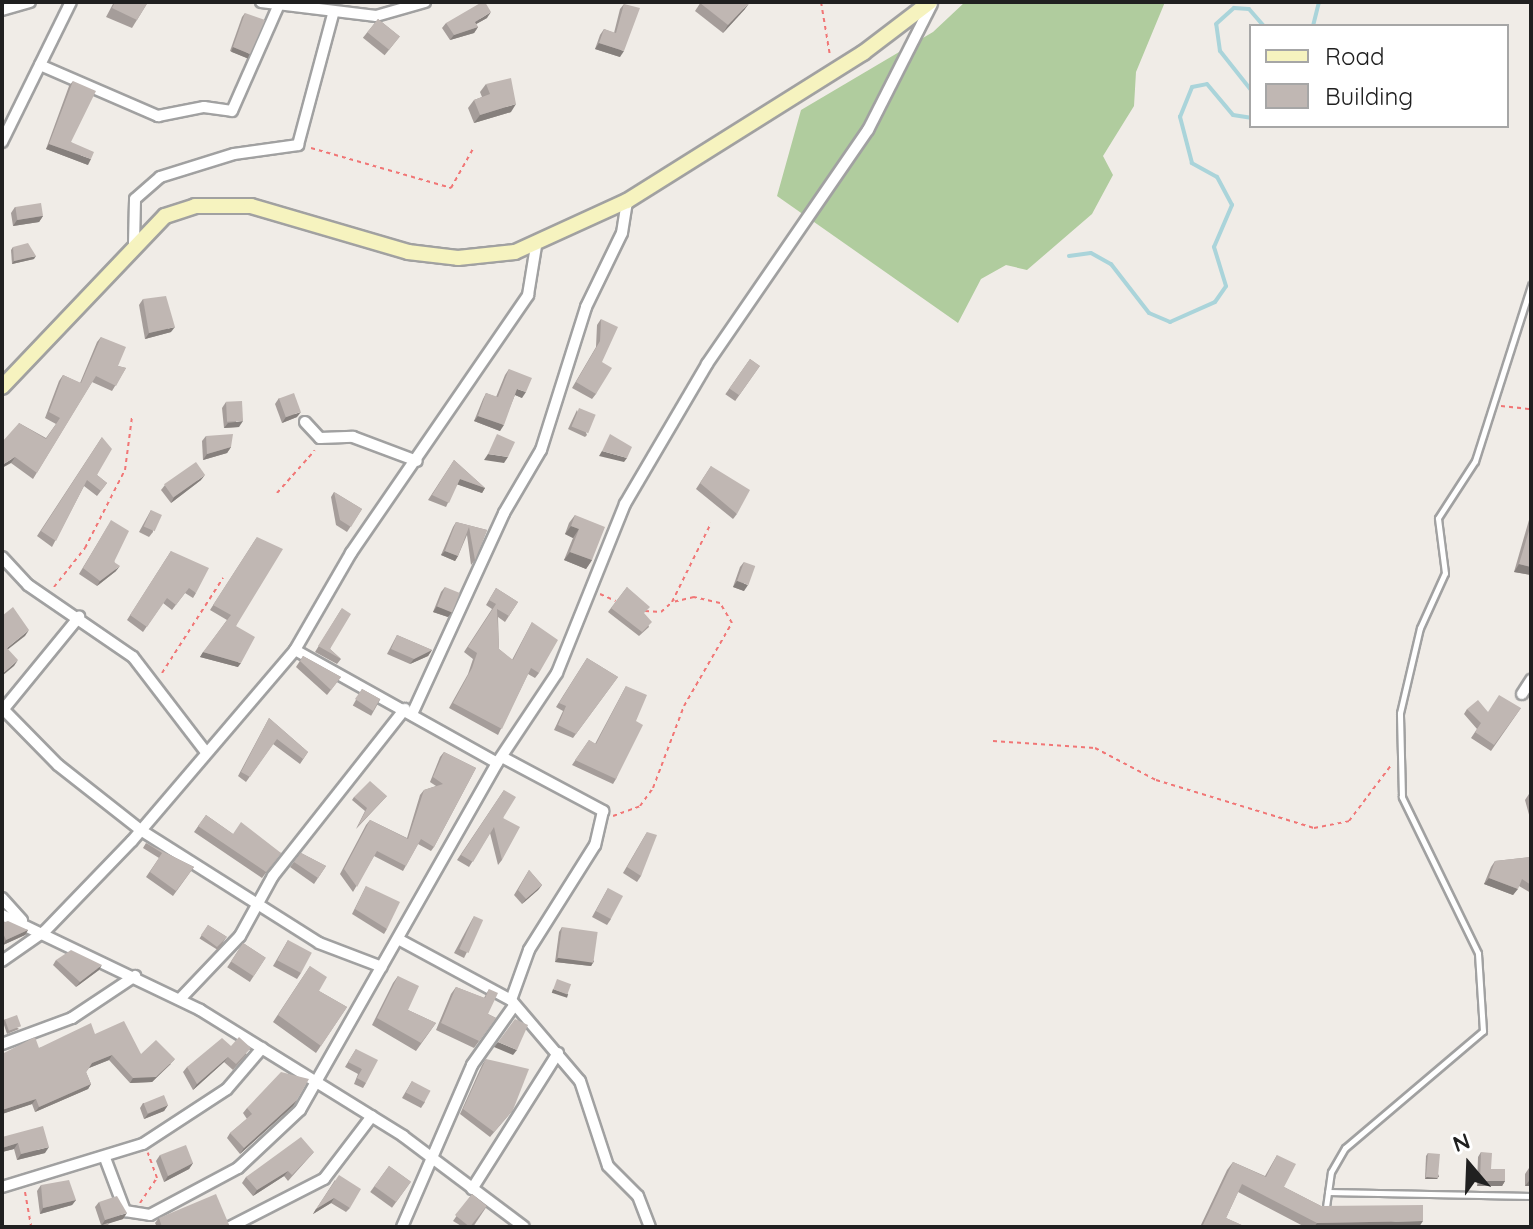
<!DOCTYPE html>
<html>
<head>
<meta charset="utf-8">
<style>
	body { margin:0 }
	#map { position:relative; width:1533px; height:1229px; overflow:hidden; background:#f0ece7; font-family:Quicksand,sans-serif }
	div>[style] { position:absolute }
	.forest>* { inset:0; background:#b0cc9e }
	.stream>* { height:4px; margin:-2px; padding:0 2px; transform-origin:2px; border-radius:2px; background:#aad4da }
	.path>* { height:2px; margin-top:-1px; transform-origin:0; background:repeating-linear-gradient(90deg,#f17676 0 4px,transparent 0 8px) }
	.roads { filter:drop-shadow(2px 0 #a1a1a1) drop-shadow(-2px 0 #a1a1a1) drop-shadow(0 2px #a1a1a1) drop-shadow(0 -2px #a1a1a1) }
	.lane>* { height:5px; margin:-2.5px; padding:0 2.5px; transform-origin:2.5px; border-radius:2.5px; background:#fff }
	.street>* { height:10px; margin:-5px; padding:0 5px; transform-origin:5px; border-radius:5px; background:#fff }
	.secondary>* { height:14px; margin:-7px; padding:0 7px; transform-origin:7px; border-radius:7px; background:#f6f3bf }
	.wall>* { inset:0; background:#a59d9a; transform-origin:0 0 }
	.shaded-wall>* { inset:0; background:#86807d; transform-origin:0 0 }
	.building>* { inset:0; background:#c0b7b3; transform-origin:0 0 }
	span { translate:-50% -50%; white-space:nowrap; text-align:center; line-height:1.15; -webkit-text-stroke:7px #fff; paint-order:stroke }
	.frame { position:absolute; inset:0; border:4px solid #202020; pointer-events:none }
	.legend { position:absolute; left:1249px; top:24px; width:260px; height:104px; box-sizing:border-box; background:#fff; border:2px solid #a6a6a6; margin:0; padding:10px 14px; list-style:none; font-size:24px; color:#202020 }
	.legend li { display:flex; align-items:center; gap:16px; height:40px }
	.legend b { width:40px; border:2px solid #a6a6a6 }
	.north { position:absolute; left:1429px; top:1125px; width:80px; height:80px; -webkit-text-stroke:6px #fff; paint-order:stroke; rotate:341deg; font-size:22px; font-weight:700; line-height:32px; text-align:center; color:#202020 }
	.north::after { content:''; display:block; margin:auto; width:28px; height:36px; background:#202020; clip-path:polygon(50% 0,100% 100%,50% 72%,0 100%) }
</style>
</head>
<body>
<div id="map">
	<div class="forest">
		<i style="clip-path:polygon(965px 2px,1165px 2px,1136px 72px,1134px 106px,1103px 156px,1113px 175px,1092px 214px,1027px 270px,1006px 265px,981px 279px,958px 323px,777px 196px,801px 110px,933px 32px)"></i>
	</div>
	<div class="stream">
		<i style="left:1313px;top:26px;width:25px;rotate:-76deg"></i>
		<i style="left:1251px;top:90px;width:50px;rotate:-128.5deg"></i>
		<i style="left:1220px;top:51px;width:27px;rotate:-98deg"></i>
		<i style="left:1216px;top:24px;width:24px;rotate:-42deg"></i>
		<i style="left:1234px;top:8px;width:15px;rotate:4deg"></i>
		<i style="left:1249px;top:9px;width:23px;rotate:49deg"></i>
		<i style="left:1069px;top:256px;width:22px;rotate:-8deg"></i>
		<i style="left:1091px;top:253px;width:23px;rotate:29deg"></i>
		<i style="left:1111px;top:264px;width:62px;rotate:52.2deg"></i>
		<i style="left:1149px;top:313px;width:23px;rotate:23deg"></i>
		<i style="left:1170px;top:322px;width:49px;rotate:-24deg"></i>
		<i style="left:1215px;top:302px;width:19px;rotate:-55deg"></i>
		<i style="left:1226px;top:286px;width:41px;rotate:-107.1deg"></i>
		<i style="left:1214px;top:247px;width:46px;rotate:-66.8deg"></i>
		<i style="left:1232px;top:205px;width:32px;rotate:-118deg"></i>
		<i style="left:1217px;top:177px;width:29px;rotate:-151deg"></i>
		<i style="left:1192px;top:163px;width:48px;rotate:-104.6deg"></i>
		<i style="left:1180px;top:117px;width:32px;rotate:-68deg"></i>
		<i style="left:1192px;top:87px;width:15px;rotate:-11deg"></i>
		<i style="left:1207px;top:84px;width:40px;rotate:50deg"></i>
		<i style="left:1233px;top:115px;width:18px;rotate:9deg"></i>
	</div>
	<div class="path">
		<i style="left:821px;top:2px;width:55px;rotate:80.5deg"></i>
		<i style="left:311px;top:148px;width:146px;rotate:15.9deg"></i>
		<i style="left:451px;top:188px;width:47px;rotate:-60.7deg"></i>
		<i style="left:1501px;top:406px;width:30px;rotate:6deg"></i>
		<i style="left:277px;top:493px;width:57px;rotate:-48.5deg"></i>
		<i style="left:54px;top:587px;width:50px;rotate:-51.5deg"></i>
		<i style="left:85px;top:548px;width:88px;rotate:-62.9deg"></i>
		<i style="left:125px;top:470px;width:53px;rotate:-82.5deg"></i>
		<i style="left:600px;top:594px;width:17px;rotate:24deg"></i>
		<i style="left:645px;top:611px;width:16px;rotate:4deg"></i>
		<i style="left:661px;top:612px;width:15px;rotate:-42deg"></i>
		<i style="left:672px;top:602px;width:88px;rotate:-63.7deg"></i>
		<i style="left:162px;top:673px;width:113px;rotate:-57.3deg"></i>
		<i style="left:993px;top:741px;width:102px;rotate:3.9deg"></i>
		<i style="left:1095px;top:748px;width:69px;rotate:27.7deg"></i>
		<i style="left:1156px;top:780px;width:165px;rotate:16.9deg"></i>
		<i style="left:1314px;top:828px;width:36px;rotate:-11deg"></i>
		<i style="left:1349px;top:821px;width:71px;rotate:-53deg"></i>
		<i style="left:613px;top:816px;width:29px;rotate:-20deg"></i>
		<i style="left:640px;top:806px;width:22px;rotate:-54deg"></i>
		<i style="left:653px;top:788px;width:88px;rotate:-69.3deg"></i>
		<i style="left:684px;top:706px;width:96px;rotate:-60deg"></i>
		<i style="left:732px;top:623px;width:23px;rotate:-121deg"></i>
		<i style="left:720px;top:603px;width:27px;rotate:-167deg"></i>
		<i style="left:694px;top:597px;width:23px;rotate:167deg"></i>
		<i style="left:25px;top:1192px;width:36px;rotate:80deg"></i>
		<i style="left:140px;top:1203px;width:30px;rotate:-56deg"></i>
		<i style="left:157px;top:1178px;width:27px;rotate:-110deg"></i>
	</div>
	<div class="roads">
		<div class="lane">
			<i style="left:1328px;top:1192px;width:203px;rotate:1.1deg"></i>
			<i style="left:1326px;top:1207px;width:35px;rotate:-82deg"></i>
			<i style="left:1331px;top:1172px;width:28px;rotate:-60deg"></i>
			<i style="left:1345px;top:1148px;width:181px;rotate:-40.3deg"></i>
			<i style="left:1483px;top:1031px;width:78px;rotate:-93.7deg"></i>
			<i style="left:1478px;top:953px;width:174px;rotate:-116deg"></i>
			<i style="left:1402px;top:797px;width:84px;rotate:-91.4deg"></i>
			<i style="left:1400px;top:713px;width:87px;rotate:-76.8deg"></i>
			<i style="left:1420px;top:628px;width:60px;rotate:-65.6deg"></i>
			<i style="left:1445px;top:573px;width:55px;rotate:-97.3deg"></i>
			<i style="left:1438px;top:518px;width:68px;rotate:-57deg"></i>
			<i style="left:1475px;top:461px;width:185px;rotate:-72.3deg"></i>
		</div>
		<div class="street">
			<i style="left:261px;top:2px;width:116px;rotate:6.9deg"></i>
			<i style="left:376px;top:16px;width:51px;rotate:-15.9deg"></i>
			<i style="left:2px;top:10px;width:29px;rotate:-16deg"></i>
			<i style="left:40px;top:65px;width:129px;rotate:23.4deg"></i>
			<i style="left:158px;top:116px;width:47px;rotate:-11.1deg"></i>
			<i style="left:204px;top:107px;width:28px;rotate:8deg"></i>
			<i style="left:232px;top:111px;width:119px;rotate:-66.2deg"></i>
			<i style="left:2px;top:142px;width:156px;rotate:-63.8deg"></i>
			<i style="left:134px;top:244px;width:45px;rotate:-88.7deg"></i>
			<i style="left:135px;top:199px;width:33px;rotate:-41deg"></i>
			<i style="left:160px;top:177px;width:77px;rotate:-17.3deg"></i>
			<i style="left:234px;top:154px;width:65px;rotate:-8deg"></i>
			<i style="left:298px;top:145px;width:136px;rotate:-75deg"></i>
			<i style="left:305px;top:422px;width:22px;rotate:47deg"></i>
			<i style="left:320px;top:438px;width:33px;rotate:-2deg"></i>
			<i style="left:353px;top:437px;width:68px;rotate:20.6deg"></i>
			<i style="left:2px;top:557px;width:38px;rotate:47deg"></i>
			<i style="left:28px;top:585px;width:127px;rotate:34.4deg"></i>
			<i style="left:133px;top:657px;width:120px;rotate:52.5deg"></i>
			<i style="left:295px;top:650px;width:231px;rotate:29.2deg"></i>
			<i style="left:1522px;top:694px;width:17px;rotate:-57deg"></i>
			<i style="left:4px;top:710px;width:77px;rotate:45.5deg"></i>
			<i style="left:58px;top:765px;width:107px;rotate:38.2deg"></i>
			<i style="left:142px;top:831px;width:209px;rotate:32.3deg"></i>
			<i style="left:319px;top:943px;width:67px;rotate:20.9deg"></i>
			<i style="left:2px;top:711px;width:122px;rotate:-50.7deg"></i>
			<i style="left:413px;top:712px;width:219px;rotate:-65.4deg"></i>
			<i style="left:504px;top:513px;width:73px;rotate:-59.6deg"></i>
			<i style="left:541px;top:450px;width:150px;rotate:-72.5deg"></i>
			<i style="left:586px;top:307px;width:82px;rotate:-64.1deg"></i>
			<i style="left:622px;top:233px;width:32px;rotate:-81deg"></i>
			<i style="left:502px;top:757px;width:115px;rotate:28.1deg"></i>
			<i style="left:603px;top:811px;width:35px;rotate:103deg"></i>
			<i style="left:595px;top:845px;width:124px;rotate:122.2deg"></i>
			<i style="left:529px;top:950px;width:53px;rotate:109.8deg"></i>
			<i style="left:511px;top:1000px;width:106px;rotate:49.6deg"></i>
			<i style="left:580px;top:1081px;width:89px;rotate:71.8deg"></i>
			<i style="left:608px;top:1166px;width:42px;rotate:45deg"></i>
			<i style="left:638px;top:1196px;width:33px;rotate:69deg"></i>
			<i style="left:2px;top:898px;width:30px;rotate:48deg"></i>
			<i style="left:2px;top:915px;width:220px;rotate:25.6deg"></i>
			<i style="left:200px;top:1010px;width:239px;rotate:31.8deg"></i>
			<i style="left:403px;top:1136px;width:151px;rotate:36.9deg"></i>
			<i style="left:398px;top:939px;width:128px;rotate:28.4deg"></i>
			<i style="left:2px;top:961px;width:52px;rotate:-34.9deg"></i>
			<i style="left:45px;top:931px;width:125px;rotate:-46deg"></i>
			<i style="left:132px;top:841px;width:251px;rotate:-49.5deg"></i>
			<i style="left:295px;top:650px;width:112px;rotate:-60deg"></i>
			<i style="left:351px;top:553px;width:313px;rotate:-55.5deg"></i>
			<i style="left:528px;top:295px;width:50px;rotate:-80.7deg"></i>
			<i style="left:180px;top:999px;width:87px;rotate:-46.4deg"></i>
			<i style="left:240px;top:936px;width:68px;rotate:-61.2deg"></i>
			<i style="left:273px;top:876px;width:213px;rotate:-51.7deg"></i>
			<i style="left:2px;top:1044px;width:75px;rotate:-20.4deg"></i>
			<i style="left:72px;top:1018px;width:76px;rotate:-33.7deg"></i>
			<i style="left:105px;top:1158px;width:57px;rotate:69.3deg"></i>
			<i style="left:125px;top:1211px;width:25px;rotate:9deg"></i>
			<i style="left:150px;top:1215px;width:100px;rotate:-28.1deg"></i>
			<i style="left:238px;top:1168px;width:85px;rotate:-43.1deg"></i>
			<i style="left:300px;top:1110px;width:399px;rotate:-60.4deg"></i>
			<i style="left:497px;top:763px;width:108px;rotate:-56.3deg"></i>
			<i style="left:557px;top:673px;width:182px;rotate:-68.1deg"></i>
			<i style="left:625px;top:504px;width:162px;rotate:-59.6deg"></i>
			<i style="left:707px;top:364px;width:284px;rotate:-55.5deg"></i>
			<i style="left:868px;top:130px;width:141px;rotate:-63.1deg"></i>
			<i style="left:2px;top:1187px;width:147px;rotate:-17deg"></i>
			<i style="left:143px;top:1144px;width:100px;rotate:-33.2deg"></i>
			<i style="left:227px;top:1089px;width:54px;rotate:-49.5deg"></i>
			<i style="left:472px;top:1189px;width:161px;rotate:-57.7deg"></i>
			<i style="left:230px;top:1227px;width:106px;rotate:-27.1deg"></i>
			<i style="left:324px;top:1179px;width:79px;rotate:-52.7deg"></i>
			<i style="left:402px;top:1227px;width:176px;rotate:-66.6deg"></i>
			<i style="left:472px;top:1065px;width:71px;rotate:-54.7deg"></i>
		</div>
		<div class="secondary">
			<i style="left:2px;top:387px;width:236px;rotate:-46.4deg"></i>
			<i style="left:165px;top:216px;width:32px;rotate:-18deg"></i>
			<i style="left:195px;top:206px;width:56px"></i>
			<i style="left:251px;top:206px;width:164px;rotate:16.3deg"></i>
			<i style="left:408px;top:252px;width:50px;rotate:6.8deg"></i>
			<i style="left:458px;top:258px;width:57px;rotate:-6deg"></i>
			<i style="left:515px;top:252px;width:123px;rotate:-24.5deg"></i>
			<i style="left:627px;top:201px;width:279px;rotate:-32.1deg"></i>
			<i style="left:863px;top:53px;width:84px;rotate:-37.3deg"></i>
		</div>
	</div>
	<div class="wall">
		<i style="clip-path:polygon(114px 2px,148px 2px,132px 28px,106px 17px)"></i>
		<i style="clip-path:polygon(701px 2px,745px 9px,723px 33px,695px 11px)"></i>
		<i style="clip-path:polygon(624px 4px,620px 57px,595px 49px,600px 35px,604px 29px,614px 33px,620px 9px)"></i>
		<i style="clip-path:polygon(245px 13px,247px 58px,230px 51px,242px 17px)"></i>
		<i style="clip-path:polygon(487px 18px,476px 24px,478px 27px,474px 33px,450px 40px,442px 28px,446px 23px)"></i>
		<i style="left:378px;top:19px;width:28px;height:24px;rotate:39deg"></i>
		<i style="clip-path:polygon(73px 81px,71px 142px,88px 165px,46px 149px,69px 86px)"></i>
		<i style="clip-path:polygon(486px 84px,511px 112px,474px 123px,468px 108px,474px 100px,482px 97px,480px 92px)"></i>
		<i style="clip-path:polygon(15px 207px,43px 216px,39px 222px,13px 226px,11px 213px)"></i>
		<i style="clip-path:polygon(13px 247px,34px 259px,12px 264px,11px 250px)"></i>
		<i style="clip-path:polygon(143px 299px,171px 332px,145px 339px,139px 305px)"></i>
		<i style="clip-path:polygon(601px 319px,602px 362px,596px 394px,592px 399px,572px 388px,596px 347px,597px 325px)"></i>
		<i style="clip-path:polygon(101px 337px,118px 366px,126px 368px,112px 391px,92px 382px,33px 479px,11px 463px,19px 423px,46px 438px,56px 424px,45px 418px,59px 381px,63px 375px,80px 383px,97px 342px)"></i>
		<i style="left:750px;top:359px;width:12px;height:43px;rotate:35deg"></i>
		<i style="clip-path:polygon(509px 369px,522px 398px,515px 395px,500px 431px,474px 421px,483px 399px,486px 393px,496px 397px,505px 375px)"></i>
		<i style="clip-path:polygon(279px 398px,297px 417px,282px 423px,275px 404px)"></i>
		<i style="clip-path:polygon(226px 402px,239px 427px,224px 428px,222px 408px)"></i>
		<i style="clip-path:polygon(577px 410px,587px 435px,585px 437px,568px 429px)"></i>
		<i style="clip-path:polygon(206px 436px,231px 447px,227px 453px,203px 460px,202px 441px)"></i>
		<i style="clip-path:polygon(102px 437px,97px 475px,107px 483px,97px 496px,84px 486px,52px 547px,37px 536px)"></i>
		<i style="clip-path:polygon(454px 460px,485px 488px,482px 493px,457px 484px,446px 507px,428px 500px)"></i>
		<i style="clip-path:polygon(711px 466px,737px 514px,733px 519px,696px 489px)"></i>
		<i style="clip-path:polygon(201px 480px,171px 503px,161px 490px,165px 485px)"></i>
		<i style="clip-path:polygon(334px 492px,362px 509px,347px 532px,336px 525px,331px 497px)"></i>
		<i style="clip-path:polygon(151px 510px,153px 532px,149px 537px,139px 532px)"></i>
		<i style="clip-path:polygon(1531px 513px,1531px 575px,1514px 572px)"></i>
		<i style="clip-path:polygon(575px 515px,592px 560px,586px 569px,564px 560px,573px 538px,565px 534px,569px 523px)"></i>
		<i style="clip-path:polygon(456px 522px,487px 530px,475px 560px,471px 565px,467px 535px,458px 556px,455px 561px,441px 555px,453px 527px)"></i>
		<i style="clip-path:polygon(108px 526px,116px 571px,97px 586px,79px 574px)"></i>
		<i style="clip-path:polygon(257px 537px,236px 626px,238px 667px,200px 657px,227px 620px,210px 610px)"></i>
		<i style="clip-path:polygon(171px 551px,196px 593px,193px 598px,185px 593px,172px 610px,163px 603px,143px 632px,127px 620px)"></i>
		<i style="clip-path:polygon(744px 562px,744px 591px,733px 587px,740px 567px)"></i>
		<i style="clip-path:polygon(445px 587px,452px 612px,448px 617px,433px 612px,441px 592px)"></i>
		<i style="clip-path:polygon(627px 587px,644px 614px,649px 627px,639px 636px,608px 612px)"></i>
		<i style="clip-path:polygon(496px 588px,518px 602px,505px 622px,498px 617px,499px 649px,512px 660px,532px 622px,539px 673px,535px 678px,528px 674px,498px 735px,449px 708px,468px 674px,473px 659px,464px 652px,492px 609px,486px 605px)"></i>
		<i style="clip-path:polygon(342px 608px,330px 649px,341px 659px,337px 664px,315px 652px)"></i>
		<i style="clip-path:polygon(397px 635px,432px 650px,428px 656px,410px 664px,387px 654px)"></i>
		<i style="clip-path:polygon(303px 656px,341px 677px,327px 695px,296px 667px)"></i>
		<i style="clip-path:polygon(587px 658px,618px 677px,573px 738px,554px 730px,563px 711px,556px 707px)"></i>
		<i style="clip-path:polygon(626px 686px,636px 721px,616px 779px,613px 784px,572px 765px,589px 740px,595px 744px)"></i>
		<i style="left:362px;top:689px;width:21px;height:19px;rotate:29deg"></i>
		<i style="clip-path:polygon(1521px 708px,1491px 751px,1471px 738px,1477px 729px,1464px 714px,1467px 709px,1488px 712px)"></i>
		<i style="clip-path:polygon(269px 718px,308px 752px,300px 764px,273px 744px,246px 782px,238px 776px)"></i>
		<i style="clip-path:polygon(444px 752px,476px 768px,434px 847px,431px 851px,418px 844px,403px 871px,374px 856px,353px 892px,340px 874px,366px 825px,370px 820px,407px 838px,420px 795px,424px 790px,436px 786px,430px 782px,440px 757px)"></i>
		<i style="clip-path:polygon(504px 790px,502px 860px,498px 865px,490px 833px,469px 867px,457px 860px)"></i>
		<i style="clip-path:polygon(1529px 794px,1531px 794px,1531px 822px,1525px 800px)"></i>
		<i style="clip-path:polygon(387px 796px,356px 829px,365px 811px,352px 800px,354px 797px)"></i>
		<i style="clip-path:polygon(206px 815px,233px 834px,281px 853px,262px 878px,194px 832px)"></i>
		<i style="clip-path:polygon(647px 832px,641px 876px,637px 882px,623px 873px)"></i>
		<i style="clip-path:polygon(146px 843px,194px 867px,173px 896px,146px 877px,159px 858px,143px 848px)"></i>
		<i style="clip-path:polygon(301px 853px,326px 866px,314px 884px,290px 867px)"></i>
		<i style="clip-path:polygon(1531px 857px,1531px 893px,1519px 886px,1513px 895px,1484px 884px,1491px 867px,1495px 861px)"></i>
		<i style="clip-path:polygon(529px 870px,542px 885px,538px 890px,522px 904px,514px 895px)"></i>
		<i style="clip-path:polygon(366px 886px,387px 929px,384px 934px,352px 914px)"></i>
		<i style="clip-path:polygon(608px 888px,611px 919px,607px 925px,592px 917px)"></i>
		<i style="clip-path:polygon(474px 916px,467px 952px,464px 958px,454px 953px)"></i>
		<i style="clip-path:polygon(2px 923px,28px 930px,25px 935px,3px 945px)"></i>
		<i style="left:208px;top:925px;width:22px;height:16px;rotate:32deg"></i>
		<i style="clip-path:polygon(562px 927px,594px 961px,591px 966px,555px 962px,559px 932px)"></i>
		<i style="clip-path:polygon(288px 940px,301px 973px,297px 979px,273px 966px)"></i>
		<i style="left:243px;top:943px;width:27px;height:29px;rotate:33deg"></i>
		<i style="clip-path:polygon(56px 960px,99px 970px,76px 987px,53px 965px)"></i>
		<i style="clip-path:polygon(310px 966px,319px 991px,347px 1007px,316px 1053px,273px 1022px)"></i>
		<i style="clip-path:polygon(398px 976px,408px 1010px,436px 1023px,416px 1051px,372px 1025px,393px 983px)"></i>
		<i style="clip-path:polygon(456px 987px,484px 998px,489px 989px,488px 1014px,496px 1018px,474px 1048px,436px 1030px,451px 994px)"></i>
		<i style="clip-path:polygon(5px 1019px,19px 1029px,7px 1034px,3px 1022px)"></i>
		<i style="clip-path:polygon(95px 1034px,141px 1054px,171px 1064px,152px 1082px,130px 1083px,109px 1060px,89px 1068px,86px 1072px,91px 1084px,88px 1089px,35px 1112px,32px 1104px,2px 1114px,2px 1054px,39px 1048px)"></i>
		<i style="clip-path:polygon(231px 1046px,247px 1054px,233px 1070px,224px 1062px,193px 1090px,183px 1072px,187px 1067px)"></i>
		<i style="clip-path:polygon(356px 1049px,366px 1083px,363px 1088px,354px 1084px,358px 1074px,345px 1067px)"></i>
		<i style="clip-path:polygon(486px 1059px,513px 1110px,490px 1137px,460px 1114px,482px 1065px)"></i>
		<i style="clip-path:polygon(412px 1081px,425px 1102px,421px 1108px,402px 1098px)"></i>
		<i style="clip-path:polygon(297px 1100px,293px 1106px,240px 1154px,227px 1138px,230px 1133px,247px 1119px,243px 1113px,247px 1108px)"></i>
		<i style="clip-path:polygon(143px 1103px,168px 1105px,164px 1111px,144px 1119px,140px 1108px)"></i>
		<i style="clip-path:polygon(2px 1137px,45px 1153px,17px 1160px,14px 1149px,2px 1152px)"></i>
		<i style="clip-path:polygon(314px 1152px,288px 1181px,284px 1176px,253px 1196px,242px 1183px,246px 1177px)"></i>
		<i style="clip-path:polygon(1481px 1152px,1491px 1169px,1505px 1181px,1502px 1186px,1477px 1186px,1478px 1157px)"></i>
		<i style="clip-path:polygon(1428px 1153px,1439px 1176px,1437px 1179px,1425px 1179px,1426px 1156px)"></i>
		<i style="clip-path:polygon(160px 1155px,193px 1163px,189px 1169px,164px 1182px,156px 1161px)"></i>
		<i style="clip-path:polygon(1277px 1155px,1284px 1187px,1321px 1206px,1419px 1227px,1305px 1227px,1238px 1192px,1226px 1218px,1246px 1227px,1200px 1227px,1227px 1170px,1233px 1162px,1265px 1176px)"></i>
		<i style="left:389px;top:1166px;width:27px;height:32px;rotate:36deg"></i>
		<i style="clip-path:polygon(1529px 1168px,1531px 1168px,1531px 1186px,1525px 1186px,1525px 1174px)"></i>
		<i style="clip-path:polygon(335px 1180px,350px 1208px,346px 1212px,331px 1203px,313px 1214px)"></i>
		<i style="clip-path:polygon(41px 1185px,76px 1200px,72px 1205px,40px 1214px,37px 1191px)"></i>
		<i style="clip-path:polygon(472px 1194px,487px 1206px,473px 1227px,463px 1227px,453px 1221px)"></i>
		<i style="clip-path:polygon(99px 1202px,123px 1219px,101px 1225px,95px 1207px)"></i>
		<i style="clip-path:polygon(159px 1218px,230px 1227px,157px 1227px,155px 1223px)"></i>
	</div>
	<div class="shaded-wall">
		<i style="clip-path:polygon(750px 2px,745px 9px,723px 33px,728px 25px)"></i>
		<i style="clip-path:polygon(491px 12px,487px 18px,471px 27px,475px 22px)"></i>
		<i style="clip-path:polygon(478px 27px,474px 33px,450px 40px,454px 35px)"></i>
		<i style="clip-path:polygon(599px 43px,624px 51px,620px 57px,595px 49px)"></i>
		<i style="left:233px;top:47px;width:18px;height:5px;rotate:22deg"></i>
		<i style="clip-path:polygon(516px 104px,511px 112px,474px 123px,480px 115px)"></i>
		<i style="clip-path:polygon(49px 144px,91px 159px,88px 165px,46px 149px)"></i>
		<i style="clip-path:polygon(43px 216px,39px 222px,13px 226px,17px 220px)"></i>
		<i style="clip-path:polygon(36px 256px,34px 259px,12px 264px,14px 261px)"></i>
		<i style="clip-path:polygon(175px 327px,171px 332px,145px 339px,149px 333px)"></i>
		<i style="clip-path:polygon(517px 389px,526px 392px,522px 398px,513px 394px)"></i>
		<i style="clip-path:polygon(301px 412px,297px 417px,282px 423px,286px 417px)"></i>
		<i style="clip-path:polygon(478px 416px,504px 425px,500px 431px,474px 421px)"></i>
		<i style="clip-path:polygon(243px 421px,239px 427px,224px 428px,228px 423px)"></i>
		<i style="clip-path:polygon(231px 447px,227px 453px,203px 460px,207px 454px)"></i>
		<i style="clip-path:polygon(602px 451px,627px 458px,624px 462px,599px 456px)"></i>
		<i style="clip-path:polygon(488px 454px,508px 457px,504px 463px,484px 460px)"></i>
		<i style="clip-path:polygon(15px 457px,11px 463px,2px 468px,2px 465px)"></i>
		<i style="clip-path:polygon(205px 475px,201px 480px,171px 503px,174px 497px)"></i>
		<i style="clip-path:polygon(460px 479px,485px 488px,482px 493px,456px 484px)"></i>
		<i style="clip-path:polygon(571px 526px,579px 529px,573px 538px,565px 534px)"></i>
		<i style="clip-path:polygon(445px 551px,458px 556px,455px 561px,441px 555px)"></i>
		<i style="clip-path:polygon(570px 552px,592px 560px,586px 569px,564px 560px)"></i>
		<i style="clip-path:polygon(1519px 564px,1531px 567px,1531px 575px,1514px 572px)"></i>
		<i style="clip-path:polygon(120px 566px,116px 571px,97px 586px,100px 581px)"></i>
		<i style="clip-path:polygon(737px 581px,748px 585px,744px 591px,733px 587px)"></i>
		<i style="clip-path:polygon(437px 606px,452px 612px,448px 617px,433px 612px)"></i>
		<i style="clip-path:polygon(29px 630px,25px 636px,2px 654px,7px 648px)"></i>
		<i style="clip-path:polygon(432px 650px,428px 656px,410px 664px,414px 659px)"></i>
		<i style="clip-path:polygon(203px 652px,241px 663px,238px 667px,200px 657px)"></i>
		<i style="clip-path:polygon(18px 660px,14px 666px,2px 676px,2px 674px)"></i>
		<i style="clip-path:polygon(1489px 878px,1518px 889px,1513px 895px,1484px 884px)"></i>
		<i style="clip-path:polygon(542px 885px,538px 890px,522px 904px,526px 899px)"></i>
		<i style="clip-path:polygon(28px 930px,25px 935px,3px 945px,6px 940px)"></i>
		<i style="clip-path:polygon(558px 958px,594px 961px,591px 966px,555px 962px)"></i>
		<i style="clip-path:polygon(102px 965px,99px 970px,76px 987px,80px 982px)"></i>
		<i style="left:553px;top:989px;width:16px;height:4px;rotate:18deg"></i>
		<i style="clip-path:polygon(498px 1042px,517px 1050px,513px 1055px,494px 1047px)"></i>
		<i style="clip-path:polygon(112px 1055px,109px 1060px,89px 1068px,92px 1063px)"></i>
		<i style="clip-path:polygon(228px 1057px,224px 1062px,193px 1090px,197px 1084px)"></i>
		<i style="clip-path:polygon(175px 1059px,152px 1082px,130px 1083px,133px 1078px)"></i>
		<i style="clip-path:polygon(91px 1084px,88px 1089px,35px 1112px,39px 1107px)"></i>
		<i style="clip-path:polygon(36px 1099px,32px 1104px,2px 1114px,2px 1110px)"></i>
		<i style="clip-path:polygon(297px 1100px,293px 1106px,240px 1154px,244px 1148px)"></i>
		<i style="clip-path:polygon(168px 1105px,164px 1111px,144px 1119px,148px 1114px)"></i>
		<i style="clip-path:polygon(18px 1143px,14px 1149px,2px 1152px,2px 1148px)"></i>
		<i style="clip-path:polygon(49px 1147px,45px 1153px,17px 1160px,21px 1154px)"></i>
		<i style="clip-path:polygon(193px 1163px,189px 1169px,164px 1182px,168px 1176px)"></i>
		<i style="clip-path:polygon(288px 1171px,284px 1176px,253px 1196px,257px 1190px)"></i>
		<i style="clip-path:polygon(1439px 1176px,1437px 1179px,1425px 1179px,1427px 1177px)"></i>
		<i style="clip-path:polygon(1480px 1181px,1505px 1181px,1502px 1186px,1477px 1186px)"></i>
		<i style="clip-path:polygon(1529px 1181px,1531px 1181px,1531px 1186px,1525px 1186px)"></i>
		<i style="clip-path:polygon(334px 1198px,331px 1203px,313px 1214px,316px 1209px)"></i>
		<i style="clip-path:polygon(76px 1200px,72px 1205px,40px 1214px,43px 1208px)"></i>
		<i style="clip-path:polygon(127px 1213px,123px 1219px,101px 1226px,105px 1220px)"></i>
		<i style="clip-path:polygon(1423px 1221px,1419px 1227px,1314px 1227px,1317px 1223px)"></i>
	</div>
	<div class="building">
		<i style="clip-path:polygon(115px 2px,148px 2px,137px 20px,112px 8px)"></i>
		<i style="clip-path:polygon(482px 2px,485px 2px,491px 12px,475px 22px,478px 27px,454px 35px,446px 23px)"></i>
		<i style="clip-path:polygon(701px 2px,750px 2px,728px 25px,700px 3px)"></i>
		<i style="clip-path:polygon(624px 4px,640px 8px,624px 51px,599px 43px,604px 29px,616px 33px)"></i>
		<i style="clip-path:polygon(245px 13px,265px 20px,250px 54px,233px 47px)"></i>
		<i style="left:378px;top:19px;width:28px;height:17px;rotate:39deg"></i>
		<i style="clip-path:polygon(511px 78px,516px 104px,480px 115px,474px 100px,490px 94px,486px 84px)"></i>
		<i style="clip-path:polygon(73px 81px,96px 91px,71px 142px,94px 152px,91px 159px,49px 144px)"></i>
		<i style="left:41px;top:203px;width:13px;height:26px;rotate:81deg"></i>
		<i style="clip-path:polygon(28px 243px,36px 256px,14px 261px,13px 247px)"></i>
		<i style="clip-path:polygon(166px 296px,175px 327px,149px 333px,143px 299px)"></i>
		<i style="clip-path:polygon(601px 319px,618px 327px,602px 362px,612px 368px,596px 394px,576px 382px,600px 341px)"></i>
		<i style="clip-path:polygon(101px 337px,126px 347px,118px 366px,126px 368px,116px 386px,96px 376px,37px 473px,15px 457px,2px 465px,2px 442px,19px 423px,46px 439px,60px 418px,49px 412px,63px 375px,81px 383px)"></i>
		<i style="left:750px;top:359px;width:12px;height:36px;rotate:35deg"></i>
		<i style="clip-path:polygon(509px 369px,532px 378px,526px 392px,517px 389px,504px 425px,478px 416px,486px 393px,498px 397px)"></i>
		<i style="left:294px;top:393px;width:20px;height:16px;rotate:70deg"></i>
		<i style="left:242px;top:401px;width:20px;height:16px;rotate:87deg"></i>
		<i style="left:579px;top:408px;width:18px;height:20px;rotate:22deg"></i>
		<i style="clip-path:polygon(233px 434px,231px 447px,207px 454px,206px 436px)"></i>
		<i style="clip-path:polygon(497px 434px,515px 442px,508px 457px,488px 454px)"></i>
		<i style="clip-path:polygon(610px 434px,632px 447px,627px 458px,602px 451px)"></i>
		<i style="clip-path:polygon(102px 437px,112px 449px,97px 475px,107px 483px,101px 491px,87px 480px,56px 541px,41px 531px)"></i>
		<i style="clip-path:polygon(454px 460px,485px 488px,460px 479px,449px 503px,432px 495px)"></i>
		<i style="left:196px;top:462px;width:16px;height:39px;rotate:55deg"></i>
		<i style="clip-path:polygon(711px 466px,750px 490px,737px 514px,700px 483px)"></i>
		<i style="clip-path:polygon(334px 492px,362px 509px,351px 527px,340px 520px)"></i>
		<i style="left:151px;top:510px;width:12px;height:18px;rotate:24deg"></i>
		<i style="clip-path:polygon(575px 515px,605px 527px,592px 560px,570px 552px,579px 529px,571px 526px)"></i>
		<i style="clip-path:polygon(111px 520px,129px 531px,114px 562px,120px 566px,100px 581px,83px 568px)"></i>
		<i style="clip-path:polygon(456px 522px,487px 530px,475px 560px,469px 527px,458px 556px,445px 551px)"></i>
		<i style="clip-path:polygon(1531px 524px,1531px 567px,1519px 564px)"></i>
		<i style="clip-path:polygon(257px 537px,283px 549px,236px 626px,255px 637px,241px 663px,203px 652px,231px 615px,213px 605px)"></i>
		<i style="clip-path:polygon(171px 551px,209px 568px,196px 593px,189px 588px,176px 605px,167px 598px,147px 627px,130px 615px)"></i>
		<i style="left:744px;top:562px;width:12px;height:20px;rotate:20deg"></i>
		<i style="left:445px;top:587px;width:16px;height:21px;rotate:22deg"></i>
		<i style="clip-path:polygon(627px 587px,650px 607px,644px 613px,652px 622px,642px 632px,611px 608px)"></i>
		<i style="clip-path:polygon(496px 588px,518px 602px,509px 616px,497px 609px,499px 649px,513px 660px,532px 622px,558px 640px,539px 673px,531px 668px,502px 729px,453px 703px,472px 668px,477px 653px,468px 647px,496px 604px,489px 600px)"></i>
		<i style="clip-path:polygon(13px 607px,29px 630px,7px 648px,18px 660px,2px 674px,2px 616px)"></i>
		<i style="clip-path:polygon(342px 608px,351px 614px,330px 649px,341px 659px,318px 646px)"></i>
		<i style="clip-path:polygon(397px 635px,432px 650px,414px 659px,391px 649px)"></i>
		<i style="clip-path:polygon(303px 656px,341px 677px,331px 690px,300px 661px)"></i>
		<i style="clip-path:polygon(587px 658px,618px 677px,576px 734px,558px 725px,566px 706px,559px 703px)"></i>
		<i style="clip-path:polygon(626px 686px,647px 695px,636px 721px,643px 725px,616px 779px,575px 760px,589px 740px,596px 744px)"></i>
		<i style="clip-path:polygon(362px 689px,380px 699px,373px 711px,355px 699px)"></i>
		<i style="clip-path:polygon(1499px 695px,1521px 708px,1494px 745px,1475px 732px,1481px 723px,1467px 709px,1478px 700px,1488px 712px)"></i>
		<i style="clip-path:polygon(269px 718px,308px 752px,303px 759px,277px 739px,250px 777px,241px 772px)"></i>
		<i style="clip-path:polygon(444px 752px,476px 768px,434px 847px,421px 839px,406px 866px,377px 851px,357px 887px,344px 869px,370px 820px,408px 839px,424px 790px,443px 784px,433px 777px)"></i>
		<i style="clip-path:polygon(370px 781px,387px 796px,358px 826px,367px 808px,354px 797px)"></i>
		<i style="clip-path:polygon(504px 790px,516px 797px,503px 818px,520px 827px,502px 860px,494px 827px,473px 862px,461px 855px)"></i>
		<i style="clip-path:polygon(206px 815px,233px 834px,241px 822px,281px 853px,266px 872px,198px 826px)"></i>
		<i style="clip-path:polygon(647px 832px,657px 835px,641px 876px,627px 867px)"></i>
		<i style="clip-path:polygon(146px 843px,194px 867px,176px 891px,150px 872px,162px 853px)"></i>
		<i style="clip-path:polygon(301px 853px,326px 866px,318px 878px,294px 862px)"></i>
		<i style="clip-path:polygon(1531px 857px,1531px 885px,1522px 879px,1518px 889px,1489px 878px,1495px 861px)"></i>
		<i style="clip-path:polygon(529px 870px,542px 885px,526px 899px,518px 890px)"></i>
		<i style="clip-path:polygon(366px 886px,400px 902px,387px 929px,355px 909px)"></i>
		<i style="left:608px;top:888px;width:17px;height:26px;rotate:28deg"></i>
		<i style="left:474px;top:916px;width:10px;height:36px;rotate:24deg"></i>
		<i style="clip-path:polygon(8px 921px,28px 930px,6px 940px,2px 931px,2px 923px)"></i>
		<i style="clip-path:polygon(208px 925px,227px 937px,217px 947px,201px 935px)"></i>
		<i style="left:562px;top:927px;width:36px;height:31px;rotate:8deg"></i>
		<i style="left:288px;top:940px;width:27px;height:23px;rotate:28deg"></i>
		<i style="left:243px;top:943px;width:27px;height:22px;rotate:33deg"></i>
		<i style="clip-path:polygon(71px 950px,102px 965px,80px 982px,56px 960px)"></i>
		<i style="clip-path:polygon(310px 966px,327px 977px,319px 991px,347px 1007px,321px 1046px,278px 1015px)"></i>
		<i style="clip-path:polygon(398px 976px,419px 986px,408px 1010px,436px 1023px,421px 1043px,377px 1018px)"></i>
		<i style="left:557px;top:979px;width:15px;height:11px;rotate:20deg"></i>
		<i style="clip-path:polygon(456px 987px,485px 998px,489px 989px,498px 993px,488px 1014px,496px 1018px,479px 1041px,441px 1023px)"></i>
		<i style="left:17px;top:1015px;width:12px;height:13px;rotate:70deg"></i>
		<i style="clip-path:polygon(515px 1019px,528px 1025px,517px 1050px,498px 1042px)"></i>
		<i style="clip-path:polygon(124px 1021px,141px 1054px,156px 1040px,175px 1059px,156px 1077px,133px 1078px,112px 1055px,92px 1063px,86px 1072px,91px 1084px,39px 1107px,36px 1099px,2px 1110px,2px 1054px,35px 1037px,39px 1048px,91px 1023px,95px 1034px)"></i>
		<i style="clip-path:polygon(239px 1037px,251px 1048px,236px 1064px,228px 1057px,197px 1084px,187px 1067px,222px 1038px,231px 1046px)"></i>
		<i style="clip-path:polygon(356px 1049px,378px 1060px,366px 1083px,357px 1078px,362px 1069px,348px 1062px)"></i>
		<i style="clip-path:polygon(486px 1059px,529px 1069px,513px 1110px,494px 1132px,463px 1109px)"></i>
		<i style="clip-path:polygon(281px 1072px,309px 1079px,297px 1100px,244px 1148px,230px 1133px,252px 1114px,247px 1108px)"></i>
		<i style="left:412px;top:1081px;width:21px;height:13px;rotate:28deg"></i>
		<i style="left:164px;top:1095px;width:11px;height:22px;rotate:68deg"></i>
		<i style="clip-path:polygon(43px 1126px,49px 1147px,21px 1154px,18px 1143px,2px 1148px,2px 1137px)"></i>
		<i style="clip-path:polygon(301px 1137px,314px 1152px,292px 1175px,288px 1171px,257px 1190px,246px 1177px)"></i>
		<i style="clip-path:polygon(186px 1145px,193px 1163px,168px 1176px,160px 1155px)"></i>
		<i style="clip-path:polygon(1481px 1152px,1492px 1153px,1491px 1169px,1505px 1169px,1505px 1181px,1480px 1181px)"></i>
		<i style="left:1428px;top:1153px;width:12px;height:24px;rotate:5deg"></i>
		<i style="clip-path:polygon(1277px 1155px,1296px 1164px,1284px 1187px,1321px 1206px,1423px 1205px,1423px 1221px,1317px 1223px,1242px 1184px,1226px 1218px,1246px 1227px,1202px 1227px,1233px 1162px,1266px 1177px)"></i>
		<i style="left:389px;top:1166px;width:27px;height:25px;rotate:36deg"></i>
		<i style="left:1529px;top:1168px;width:2px;height:13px"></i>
		<i style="clip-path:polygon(339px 1175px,361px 1189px,350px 1208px,334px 1198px,316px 1209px)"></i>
		<i style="clip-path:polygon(69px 1180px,76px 1200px,43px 1208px,41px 1185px)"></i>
		<i style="clip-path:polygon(216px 1194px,230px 1227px,162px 1227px,159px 1218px)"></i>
		<i style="left:472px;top:1194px;width:19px;height:27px;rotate:39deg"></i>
		<i style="clip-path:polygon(117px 1196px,127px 1213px,105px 1220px,99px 1202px)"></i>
		<i style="clip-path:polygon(108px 1223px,109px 1227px,96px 1227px)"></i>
	</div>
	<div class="frame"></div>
	<ul class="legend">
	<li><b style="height:10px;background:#f6f3bf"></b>Road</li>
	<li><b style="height:22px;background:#c0b7b3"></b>Building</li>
	</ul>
	<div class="north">N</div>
</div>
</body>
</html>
